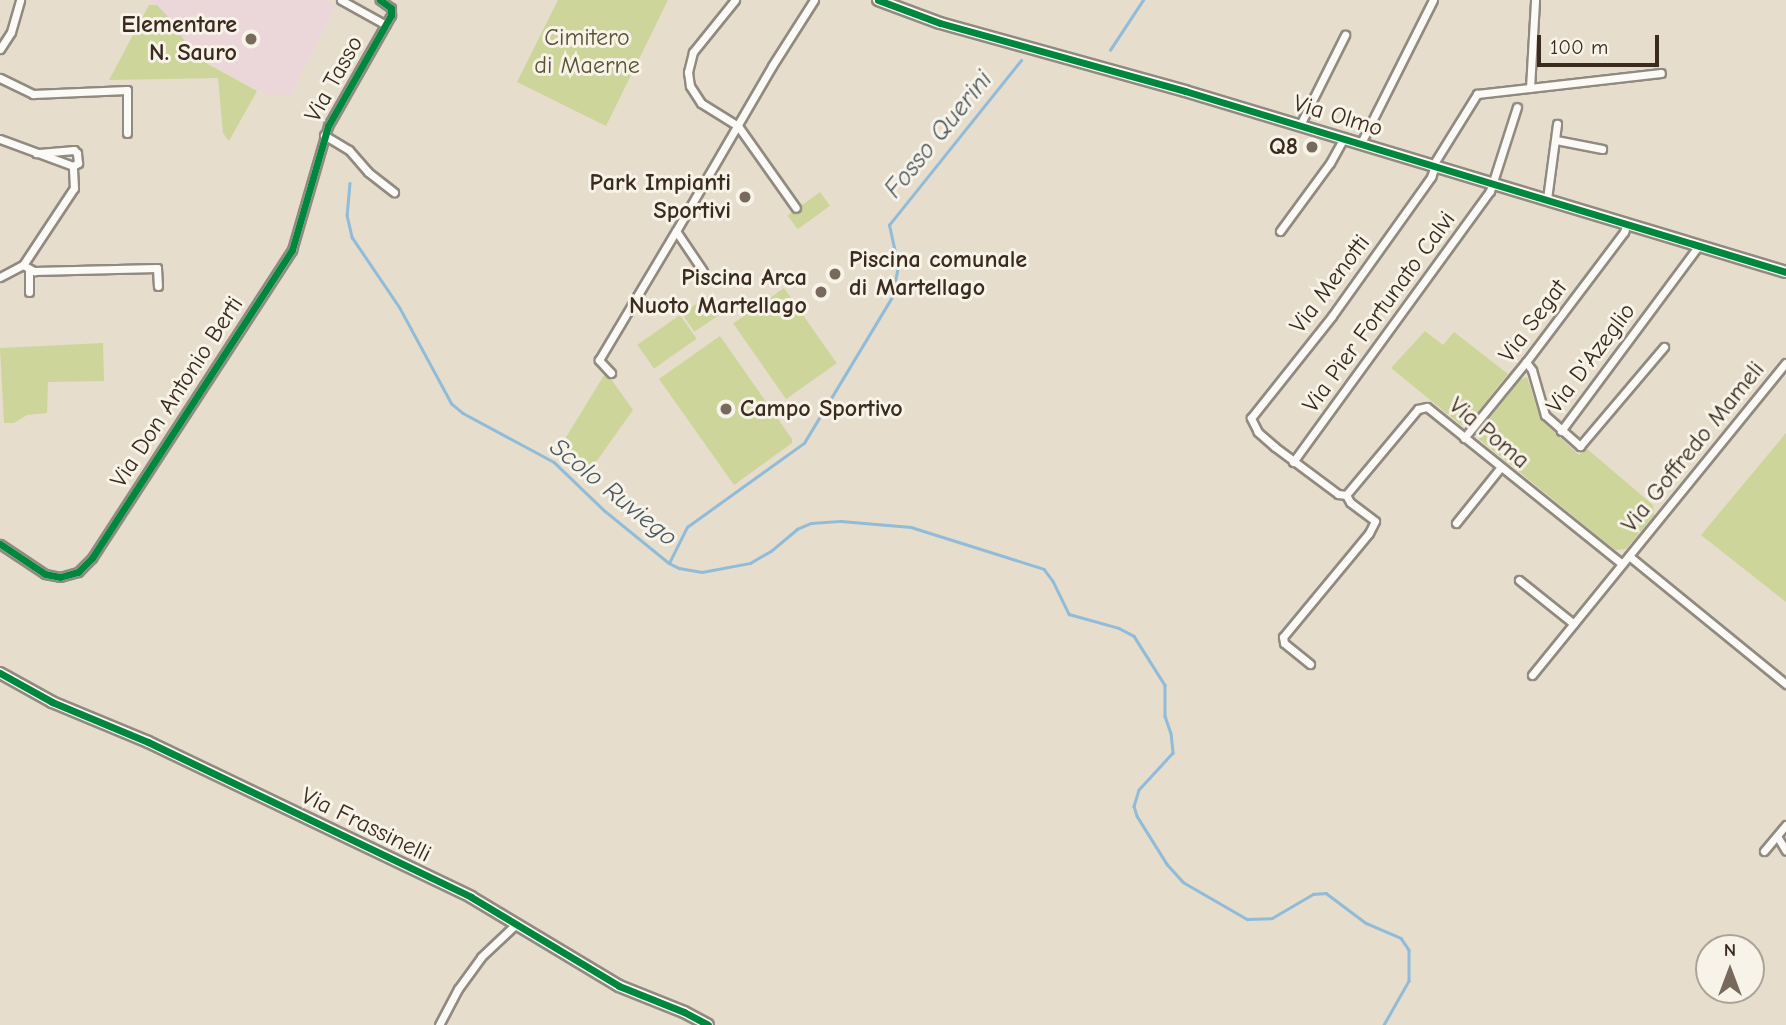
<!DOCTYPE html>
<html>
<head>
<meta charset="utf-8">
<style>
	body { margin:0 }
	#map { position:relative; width:1786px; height:1025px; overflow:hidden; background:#e6ddcc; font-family:"Comic Neue",sans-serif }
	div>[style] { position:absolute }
	.built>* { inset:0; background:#ebd6da }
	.green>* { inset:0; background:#cdd59a; transform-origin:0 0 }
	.stream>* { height:2.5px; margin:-1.25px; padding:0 1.25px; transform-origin:1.25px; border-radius:1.25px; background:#90bbd9 }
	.roads { filter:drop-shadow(2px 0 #918a80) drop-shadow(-2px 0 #918a80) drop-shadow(0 2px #918a80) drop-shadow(0 -2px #918a80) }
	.minor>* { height:7px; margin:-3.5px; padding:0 3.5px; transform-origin:3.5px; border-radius:3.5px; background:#fbfaf7 }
	.tertiary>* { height:10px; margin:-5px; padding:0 5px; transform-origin:5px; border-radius:5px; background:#fbfaf7 }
	.cycleway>* { height:7px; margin:-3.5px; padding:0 3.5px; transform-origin:3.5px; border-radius:3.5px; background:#00873e }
	.dots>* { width:19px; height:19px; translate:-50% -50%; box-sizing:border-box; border:4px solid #f7f3e8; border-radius:50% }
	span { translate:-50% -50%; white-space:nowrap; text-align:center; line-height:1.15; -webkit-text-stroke:6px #f7f3e8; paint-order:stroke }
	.poi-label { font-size:24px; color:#3b2a1e; font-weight:700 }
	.right { translate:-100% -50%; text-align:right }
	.left { translate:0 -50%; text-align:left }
	.park-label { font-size:24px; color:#5a5333 }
	.street-label { font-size:24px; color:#3b2a1e }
	.water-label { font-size:26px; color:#4c5862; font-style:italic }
	.north { position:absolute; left:1695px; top:934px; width:70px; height:70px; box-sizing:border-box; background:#f7f3e8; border:2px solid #aca397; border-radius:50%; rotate:0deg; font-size:19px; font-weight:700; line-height:28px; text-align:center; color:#3b2a1e }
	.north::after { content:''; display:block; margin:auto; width:24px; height:32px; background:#77695b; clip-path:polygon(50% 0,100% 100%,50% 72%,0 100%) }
	.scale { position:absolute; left:1537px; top:35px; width:122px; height:32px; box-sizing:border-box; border:4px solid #3b2a1e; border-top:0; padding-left:9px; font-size:21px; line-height:24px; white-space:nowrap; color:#3b2a1e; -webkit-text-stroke:5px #f7f3e8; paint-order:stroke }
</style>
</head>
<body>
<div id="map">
	<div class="built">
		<i style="clip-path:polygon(150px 0,326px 0,336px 6px,290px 97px,280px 93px,272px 97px,194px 57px,172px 21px)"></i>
	</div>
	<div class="green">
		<i style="clip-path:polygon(558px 0,668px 0,606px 126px,517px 82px)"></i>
		<i style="clip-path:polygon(149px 5px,157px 5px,172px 21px,195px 57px,257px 91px,229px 141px,223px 133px,218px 78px,109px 80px)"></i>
		<i style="left:820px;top:192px;width:17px;height:40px;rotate:54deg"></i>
		<i style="left:784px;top:288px;width:92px;height:62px;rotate:55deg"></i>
		<i style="left:711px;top:294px;width:22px;height:35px;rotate:56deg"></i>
		<i style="left:680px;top:315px;width:29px;height:52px;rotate:55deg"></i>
		<i style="clip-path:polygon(1425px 331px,1443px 345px,1454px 332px,1508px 374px,1467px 425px,1461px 425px,1391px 368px)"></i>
		<i style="clip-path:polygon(720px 336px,792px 439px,792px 443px,734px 485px,659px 379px)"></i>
		<i style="clip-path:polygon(103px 343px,104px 381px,48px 382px,47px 413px,27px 415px,14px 423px,4px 423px,0 348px)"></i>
		<i style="clip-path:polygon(606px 372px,633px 410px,591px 469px,562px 444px)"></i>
		<i style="clip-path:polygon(1527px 377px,1541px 420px,1579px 455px,1586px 448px,1653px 505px,1654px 516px,1626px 549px,1615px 550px,1479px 439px,1481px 429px,1520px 380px)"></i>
		<i style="clip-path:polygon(1786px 433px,1786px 602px,1701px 535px)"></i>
	</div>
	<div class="stream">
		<i style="left:1110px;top:50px;width:60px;rotate:-56.6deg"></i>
		<i style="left:350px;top:183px;width:32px;rotate:95deg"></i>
		<i style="left:347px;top:215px;width:23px;rotate:77deg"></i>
		<i style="left:352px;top:237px;width:86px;rotate:55.9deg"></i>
		<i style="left:400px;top:308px;width:109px;rotate:61.6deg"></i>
		<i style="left:452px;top:404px;width:14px;rotate:39deg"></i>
		<i style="left:463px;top:413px;width:103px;rotate:28.3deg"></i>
		<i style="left:554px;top:462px;width:71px;rotate:43.9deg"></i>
		<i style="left:605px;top:511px;width:82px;rotate:39.1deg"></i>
		<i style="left:669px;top:563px;width:11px;rotate:27deg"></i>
		<i style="left:679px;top:568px;width:23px;rotate:10deg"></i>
		<i style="left:702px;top:572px;width:49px;rotate:-10.6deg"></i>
		<i style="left:750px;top:563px;width:24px;rotate:-30deg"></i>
		<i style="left:771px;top:551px;width:34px;rotate:-40deg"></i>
		<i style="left:797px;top:529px;width:15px;rotate:-23deg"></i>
		<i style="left:811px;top:523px;width:30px;rotate:-4deg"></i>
		<i style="left:841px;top:521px;width:70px;rotate:4.9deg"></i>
		<i style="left:911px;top:527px;width:139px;rotate:17.5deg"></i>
		<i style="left:1044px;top:569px;width:15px;rotate:53deg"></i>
		<i style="left:1053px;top:581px;width:37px;rotate:64deg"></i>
		<i style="left:1069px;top:614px;width:52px;rotate:15.6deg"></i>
		<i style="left:1119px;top:628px;width:17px;rotate:28deg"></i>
		<i style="left:1134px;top:636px;width:58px;rotate:57.7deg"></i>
		<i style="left:1165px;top:685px;width:31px;rotate:90deg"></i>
		<i style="left:1165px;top:716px;width:18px;rotate:71deg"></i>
		<i style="left:1171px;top:733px;width:20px;rotate:84deg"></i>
		<i style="left:1173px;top:753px;width:50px;rotate:132.6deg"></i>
		<i style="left:1139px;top:790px;width:17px;rotate:107deg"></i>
		<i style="left:1134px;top:806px;width:10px;rotate:73deg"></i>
		<i style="left:1137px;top:816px;width:57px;rotate:58deg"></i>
		<i style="left:1167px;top:864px;width:24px;rotate:48deg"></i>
		<i style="left:1183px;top:882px;width:74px;rotate:30deg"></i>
		<i style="left:1247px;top:919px;width:25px;rotate:-2deg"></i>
		<i style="left:1272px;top:918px;width:48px;rotate:-30.3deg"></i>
		<i style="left:1313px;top:894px;width:13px;rotate:-4deg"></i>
		<i style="left:1326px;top:893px;width:50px;rotate:36.9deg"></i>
		<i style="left:1366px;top:923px;width:38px;rotate:23deg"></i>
		<i style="left:1401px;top:938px;width:14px;rotate:56deg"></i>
		<i style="left:1409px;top:950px;width:31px;rotate:90deg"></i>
		<i style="left:1409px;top:981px;width:51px;rotate:119.6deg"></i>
		<i style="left:669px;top:563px;width:40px;rotate:-63.4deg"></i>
		<i style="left:687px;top:527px;width:144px;rotate:-35.7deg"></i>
		<i style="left:804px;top:443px;width:170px;rotate:-58.9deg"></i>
		<i style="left:892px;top:297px;width:32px;rotate:-79deg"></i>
		<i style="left:898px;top:266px;width:42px;rotate:-102.4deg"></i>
		<i style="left:889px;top:225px;width:211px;rotate:-51.3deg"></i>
	</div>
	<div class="roads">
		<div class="minor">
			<i style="left:341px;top:0;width:51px;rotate:29.1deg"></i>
			<i style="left:735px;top:0;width:67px;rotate:128.9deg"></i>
			<i style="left:693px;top:52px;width:21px;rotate:104deg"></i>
			<i style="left:688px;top:72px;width:14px;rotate:82deg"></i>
			<i style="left:690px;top:86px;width:20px;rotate:57deg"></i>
			<i style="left:701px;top:103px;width:44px;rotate:31.9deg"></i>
			<i style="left:738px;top:126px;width:100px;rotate:54.7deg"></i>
			<i style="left:0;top:49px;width:20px;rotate:-57deg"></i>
			<i style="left:11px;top:32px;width:33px;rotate:-74deg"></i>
			<i style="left:0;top:78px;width:37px;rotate:26deg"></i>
			<i style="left:33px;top:94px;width:94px;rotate:-2.4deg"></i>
			<i style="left:127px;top:90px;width:43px;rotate:90deg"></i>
			<i style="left:1530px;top:88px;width:88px;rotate:-86.7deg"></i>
			<i style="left:1300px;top:125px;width:101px;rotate:-63.4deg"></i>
			<i style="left:324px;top:135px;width:29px;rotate:31deg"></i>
			<i style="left:349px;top:150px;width:29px;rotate:49deg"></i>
			<i style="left:368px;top:172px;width:33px;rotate:38deg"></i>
			<i style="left:0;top:139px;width:78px;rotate:20.3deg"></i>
			<i style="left:1556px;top:140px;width:47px;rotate:11.1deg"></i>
			<i style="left:1361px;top:143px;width:160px;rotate:-63.3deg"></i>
			<i style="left:1433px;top:165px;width:84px;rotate:-58.2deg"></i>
			<i style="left:1477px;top:94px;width:185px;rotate:-6.5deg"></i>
			<i style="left:1547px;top:199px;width:76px;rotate:-82.4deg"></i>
			<i style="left:1280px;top:231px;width:84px;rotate:-53.7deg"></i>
			<i style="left:1330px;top:163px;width:29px;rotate:-61deg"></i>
			<i style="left:23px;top:265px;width:13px;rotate:29deg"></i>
			<i style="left:34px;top:271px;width:123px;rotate:-1.4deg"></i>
			<i style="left:157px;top:268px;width:18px;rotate:87deg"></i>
			<i style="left:703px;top:271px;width:48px;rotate:-124deg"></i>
			<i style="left:676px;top:231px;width:191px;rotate:-59.8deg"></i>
			<i style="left:772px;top:66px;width:78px;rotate:-57.5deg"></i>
			<i style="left:0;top:277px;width:26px;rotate:-28deg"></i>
			<i style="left:23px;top:265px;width:92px;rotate:-56.5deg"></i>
			<i style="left:74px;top:188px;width:22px;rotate:-93deg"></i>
			<i style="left:73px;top:166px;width:6px;rotate:-31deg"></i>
			<i style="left:78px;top:163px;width:10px;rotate:-96deg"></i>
			<i style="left:77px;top:153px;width:4px;rotate:-135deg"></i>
			<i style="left:74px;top:150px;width:38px;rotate:175deg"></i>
			<i style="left:29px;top:292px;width:23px;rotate:-90deg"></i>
			<i style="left:1526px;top:362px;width:10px;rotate:53deg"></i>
			<i style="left:1532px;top:370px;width:47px;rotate:73.9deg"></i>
			<i style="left:1545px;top:415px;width:47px;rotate:41.5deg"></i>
			<i style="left:1580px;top:446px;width:130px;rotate:-49.7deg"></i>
			<i style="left:611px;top:373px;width:18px;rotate:-133deg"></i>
			<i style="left:599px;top:360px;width:150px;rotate:-59.2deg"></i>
			<i style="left:1561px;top:431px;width:232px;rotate:-53.4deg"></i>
			<i style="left:1464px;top:438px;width:98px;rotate:-50.8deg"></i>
			<i style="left:1526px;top:362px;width:163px;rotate:-53deg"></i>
			<i style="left:1624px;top:232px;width:9px;rotate:-69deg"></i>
			<i style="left:1293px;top:462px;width:335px;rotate:-54deg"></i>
			<i style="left:1490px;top:191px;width:88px;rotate:-72.2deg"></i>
			<i style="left:1346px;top:495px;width:112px;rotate:-50.1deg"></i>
			<i style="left:1418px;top:409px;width:9px;rotate:-13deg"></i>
			<i style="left:1427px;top:407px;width:250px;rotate:38.8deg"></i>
			<i style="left:1456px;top:523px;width:70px;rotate:-51.3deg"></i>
			<i style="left:0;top:544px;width:54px;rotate:33.7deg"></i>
			<i style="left:45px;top:574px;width:15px;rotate:11deg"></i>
			<i style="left:60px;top:577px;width:19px;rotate:-16deg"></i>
			<i style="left:78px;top:572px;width:20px;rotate:-45deg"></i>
			<i style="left:92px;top:558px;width:367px;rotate:-57deg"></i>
			<i style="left:292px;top:250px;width:129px;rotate:-73.8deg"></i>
			<i style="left:328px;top:126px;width:128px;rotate:-60.4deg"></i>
			<i style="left:391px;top:15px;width:7px;rotate:-90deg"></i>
			<i style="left:391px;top:8px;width:14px;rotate:-144deg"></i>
			<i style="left:1629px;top:556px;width:203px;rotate:39.2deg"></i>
			<i style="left:1519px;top:580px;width:70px;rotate:38.7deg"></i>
			<i style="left:1310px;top:664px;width:33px;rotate:-141deg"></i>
			<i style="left:1284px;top:643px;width:6px;rotate:-99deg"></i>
			<i style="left:1283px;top:637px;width:135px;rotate:-50.4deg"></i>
			<i style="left:1369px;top:533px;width:13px;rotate:-63deg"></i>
			<i style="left:1375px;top:521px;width:31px;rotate:-143deg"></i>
			<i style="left:1350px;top:502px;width:8px;rotate:-120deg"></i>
			<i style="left:1346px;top:495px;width:8px;rotate:-173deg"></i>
			<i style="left:1338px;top:494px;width:79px;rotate:-143.3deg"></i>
			<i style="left:1275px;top:447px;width:23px;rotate:-139deg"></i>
			<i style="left:1258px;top:432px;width:16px;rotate:-117deg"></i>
			<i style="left:1251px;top:418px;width:130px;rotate:-51.5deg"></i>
			<i style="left:1332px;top:316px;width:171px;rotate:-54.5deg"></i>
			<i style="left:1431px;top:177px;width:12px;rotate:-70deg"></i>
			<i style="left:1532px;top:675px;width:402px;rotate:-50.9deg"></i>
			<i style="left:1777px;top:836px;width:17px;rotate:59deg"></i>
			<i style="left:1764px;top:851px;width:34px;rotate:-50deg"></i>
			<i style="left:439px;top:1025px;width:41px;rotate:-62.2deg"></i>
			<i style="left:458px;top:989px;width:39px;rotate:-54deg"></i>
			<i style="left:481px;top:957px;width:48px;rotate:-43.3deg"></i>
		</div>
		<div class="tertiary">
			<i style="left:878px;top:0;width:66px;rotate:20.4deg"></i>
			<i style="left:940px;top:23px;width:254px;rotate:15.5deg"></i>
			<i style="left:1185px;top:91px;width:628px;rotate:16.76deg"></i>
			<i style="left:0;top:673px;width:60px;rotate:29.1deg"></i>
			<i style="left:52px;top:702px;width:104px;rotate:22.6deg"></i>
			<i style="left:148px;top:742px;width:358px;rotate:25.6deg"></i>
			<i style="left:471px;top:897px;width:173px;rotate:31deg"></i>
			<i style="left:619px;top:986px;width:70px;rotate:21.8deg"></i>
			<i style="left:684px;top:1012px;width:27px;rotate:28deg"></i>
		</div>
	</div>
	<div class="cycleway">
		<i style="left:878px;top:0;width:66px;rotate:20.4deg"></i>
		<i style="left:940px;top:23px;width:254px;rotate:15.5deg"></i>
		<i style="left:1185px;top:91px;width:628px;rotate:16.76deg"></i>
		<i style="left:0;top:544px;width:54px;rotate:33.7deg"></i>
		<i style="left:45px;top:574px;width:15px;rotate:11deg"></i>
		<i style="left:60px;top:577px;width:19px;rotate:-16deg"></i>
		<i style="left:78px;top:572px;width:20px;rotate:-45deg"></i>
		<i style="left:92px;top:558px;width:367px;rotate:-57deg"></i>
		<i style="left:292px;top:250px;width:129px;rotate:-73.8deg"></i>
		<i style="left:328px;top:126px;width:128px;rotate:-60.4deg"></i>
		<i style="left:391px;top:15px;width:7px;rotate:-90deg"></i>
		<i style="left:391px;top:8px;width:14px;rotate:-144deg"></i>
		<i style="left:0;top:673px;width:60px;rotate:29.1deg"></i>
		<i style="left:52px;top:702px;width:104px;rotate:22.6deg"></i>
		<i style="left:148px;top:742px;width:358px;rotate:25.6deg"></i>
		<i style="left:471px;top:897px;width:173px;rotate:31deg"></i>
		<i style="left:619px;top:986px;width:70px;rotate:21.8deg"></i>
		<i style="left:684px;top:1012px;width:27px;rotate:28deg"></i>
	</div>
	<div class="dots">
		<i style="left:251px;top:39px;background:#77695b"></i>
		<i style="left:1312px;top:147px;background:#77695b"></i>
		<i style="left:745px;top:197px;background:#77695b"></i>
		<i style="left:835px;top:274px;background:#77695b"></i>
		<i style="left:821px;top:292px;background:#77695b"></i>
		<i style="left:726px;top:409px;background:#77695b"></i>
	</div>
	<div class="poi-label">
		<span class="right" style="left:237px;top:39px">Elementare<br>N. Sauro</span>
		<span class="right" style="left:1298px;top:147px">Q8</span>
		<span class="right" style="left:731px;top:197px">Park Impianti<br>Sportivi</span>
		<span class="left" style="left:849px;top:274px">Piscina comunale<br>di Martellago</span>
		<span class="right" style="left:807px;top:292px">Piscina Arca<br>Nuoto Martellago</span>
		<span class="left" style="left:740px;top:409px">Campo Sportivo</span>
	</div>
	<div class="park-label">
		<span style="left:587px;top:52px">Cimitero<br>di Maerne</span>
	</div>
	<div class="street-label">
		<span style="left:334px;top:79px;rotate:-61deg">Via Tasso</span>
		<span style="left:1338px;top:116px;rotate:17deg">Via Olmo</span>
		<span style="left:1330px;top:284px;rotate:-53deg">Via Menotti</span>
		<span style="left:1379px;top:312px;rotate:-54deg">Via Pier Fortunato Calvi</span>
		<span style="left:1533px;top:321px;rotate:-53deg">Via Segat</span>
		<span style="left:1591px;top:358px;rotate:-53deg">Via D'Azeglio</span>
		<span style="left:177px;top:392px;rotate:-57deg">Via Don Antonio Berti</span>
		<span style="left:1489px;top:433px;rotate:40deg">Via Poma</span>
		<span style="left:1693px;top:447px;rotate:-51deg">Via Goffredo Mameli</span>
		<span style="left:366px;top:825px;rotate:26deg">Via Frassinelli</span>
	</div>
	<div class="water-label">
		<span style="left:939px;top:135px;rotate:-51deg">Fosso Querini</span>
		<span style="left:613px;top:493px;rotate:39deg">Scolo Ruviego</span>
	</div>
	<div class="north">N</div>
	<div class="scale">100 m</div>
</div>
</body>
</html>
